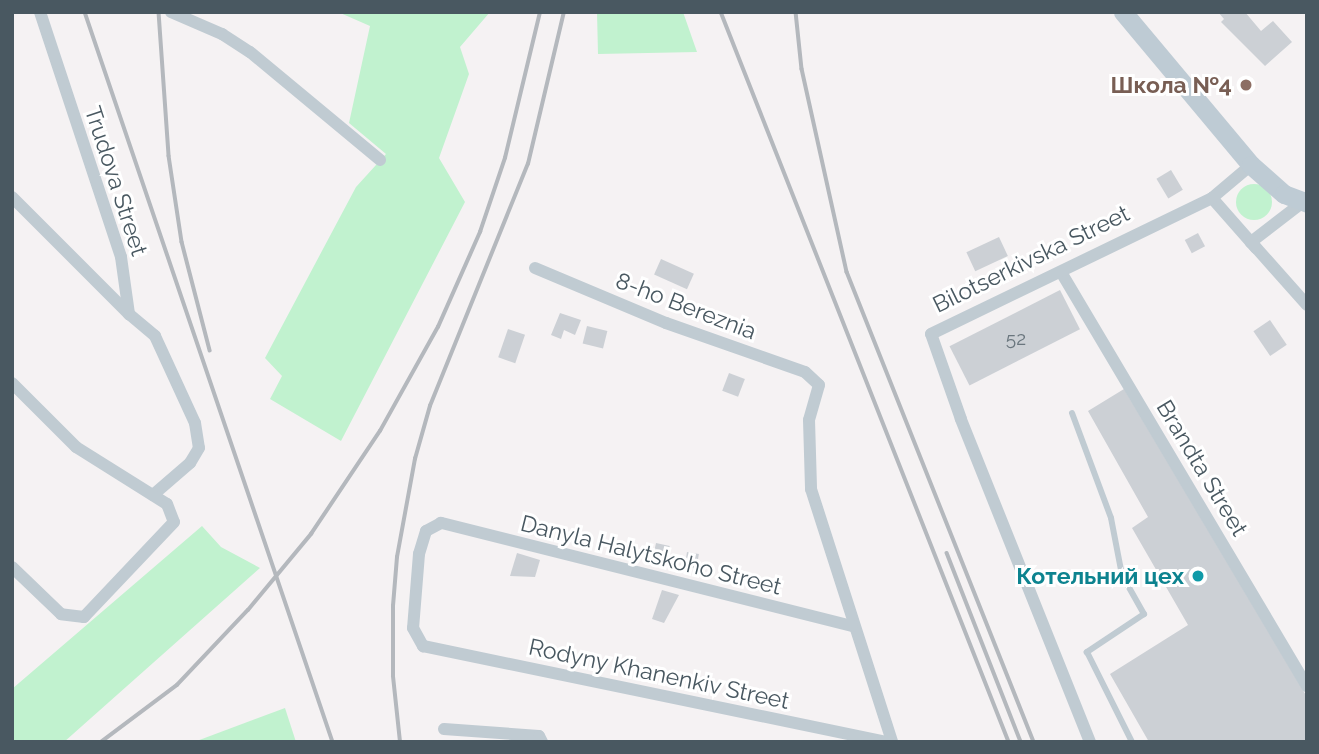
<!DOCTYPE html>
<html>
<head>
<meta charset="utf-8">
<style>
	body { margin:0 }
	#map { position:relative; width:1319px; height:754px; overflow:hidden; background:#f5f2f3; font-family:Raleway,sans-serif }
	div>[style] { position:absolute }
	.green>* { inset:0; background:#c1f2cf }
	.round { border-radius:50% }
	.building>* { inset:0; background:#ccd0d5; transform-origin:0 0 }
	.service>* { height:6px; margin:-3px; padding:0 3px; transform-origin:3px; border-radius:3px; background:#c0cbd2 }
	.minor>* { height:12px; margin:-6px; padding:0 6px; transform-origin:6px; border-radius:6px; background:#c0cbd2 }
	.secondary>* { height:19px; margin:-9.5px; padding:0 9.5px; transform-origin:9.5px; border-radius:9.5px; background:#becbd4 }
	.rail>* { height:3.5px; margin:-1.75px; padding:0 1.75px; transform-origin:1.75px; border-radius:1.75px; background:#b4b8bd }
	.dots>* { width:19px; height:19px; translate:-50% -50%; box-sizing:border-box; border:4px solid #fff; border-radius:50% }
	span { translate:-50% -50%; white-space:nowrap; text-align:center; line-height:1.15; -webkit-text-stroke:6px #fff; paint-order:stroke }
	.number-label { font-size:19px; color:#6a767e }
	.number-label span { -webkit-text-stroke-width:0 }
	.education-label { font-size:23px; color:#785e54; font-weight:700 }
	.right { translate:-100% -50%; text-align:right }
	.street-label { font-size:23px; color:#495861 }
	.culture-label { font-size:23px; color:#0d838f; font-weight:700 }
	.frame { position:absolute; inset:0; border:14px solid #495861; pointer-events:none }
</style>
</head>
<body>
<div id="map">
	<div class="green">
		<i style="clip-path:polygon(338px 12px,490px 12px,460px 47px,469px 74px,439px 158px,465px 202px,341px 441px,270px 399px,282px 376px,265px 358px,356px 187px,386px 154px,349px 123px,370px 26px)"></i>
		<i style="clip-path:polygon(597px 12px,683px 12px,697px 52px,598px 54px)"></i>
		<i class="round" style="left:1236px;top:184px;width:36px;height:36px"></i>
		<i style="clip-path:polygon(202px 526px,221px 547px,260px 568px,64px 742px,12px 742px,12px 689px)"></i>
		<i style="clip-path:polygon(285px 708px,296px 742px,194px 742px)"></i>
	</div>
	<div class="building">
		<i style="clip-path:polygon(1218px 12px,1245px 12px,1261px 31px,1273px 21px,1292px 42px,1265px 66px,1221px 22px,1224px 19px)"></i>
		<i style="left:1171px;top:170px;width:23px;height:17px;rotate:59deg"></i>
		<i style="left:1198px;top:233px;width:15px;height:15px;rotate:62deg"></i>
		<i style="left:999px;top:237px;width:21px;height:36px;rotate:65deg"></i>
		<i style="left:661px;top:259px;width:36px;height:17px;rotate:24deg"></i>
		<i style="left:1060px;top:290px;width:44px;height:124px;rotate:63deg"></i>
		<i style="clip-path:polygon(560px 313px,581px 320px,575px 335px,564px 330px,561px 339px,551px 335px)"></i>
		<i style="left:1270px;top:320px;width:30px;height:20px;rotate:56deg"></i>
		<i style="left:587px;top:326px;width:21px;height:18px;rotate:14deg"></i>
		<i style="left:508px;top:329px;width:18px;height:30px;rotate:19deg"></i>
		<i style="left:729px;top:373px;width:17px;height:19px;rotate:21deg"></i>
		<i style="clip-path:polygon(1124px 389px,1307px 697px,1307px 742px,1149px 742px,1110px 674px,1188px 625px,1132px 528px,1148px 517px,1088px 411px)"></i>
		<i style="left:656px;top:543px;width:14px;height:16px;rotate:12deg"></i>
		<i style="left:687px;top:552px;width:12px;height:15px;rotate:9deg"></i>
		<i style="clip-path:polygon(517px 553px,540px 560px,535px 577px,510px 576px)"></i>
		<i style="clip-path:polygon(662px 590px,679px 595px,664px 623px,652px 619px)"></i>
	</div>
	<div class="service">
		<i style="left:1072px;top:413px;width:112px;rotate:69.6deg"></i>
		<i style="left:1111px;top:518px;width:58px;rotate:79.1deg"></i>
		<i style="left:1122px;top:575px;width:45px;rotate:60.6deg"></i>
		<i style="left:1144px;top:614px;width:69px;rotate:146.3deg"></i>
		<i style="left:1087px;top:652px;width:101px;rotate:63.4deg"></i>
	</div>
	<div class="minor">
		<i style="left:40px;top:12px;width:258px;rotate:71.7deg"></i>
		<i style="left:121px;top:257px;width:58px;rotate:82deg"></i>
		<i style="left:129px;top:314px;width:34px;rotate:40deg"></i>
		<i style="left:155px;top:336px;width:96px;rotate:65.3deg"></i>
		<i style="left:195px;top:423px;width:25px;rotate:81deg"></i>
		<i style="left:199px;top:448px;width:17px;rotate:121deg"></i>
		<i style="left:190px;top:463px;width:49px;rotate:139.1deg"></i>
		<i style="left:171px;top:12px;width:56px;rotate:23.3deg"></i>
		<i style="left:222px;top:34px;width:33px;rotate:33deg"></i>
		<i style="left:250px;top:52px;width:169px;rotate:39.7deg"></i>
		<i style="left:12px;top:197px;width:165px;rotate:45deg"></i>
		<i style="left:1212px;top:198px;width:67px;rotate:48.7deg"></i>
		<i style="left:1303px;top:202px;width:66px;rotate:142.4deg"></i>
		<i style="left:1251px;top:242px;width:84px;rotate:48.4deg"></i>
		<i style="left:535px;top:268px;width:142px;rotate:22.8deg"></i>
		<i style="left:666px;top:323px;width:147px;rotate:19.4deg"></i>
		<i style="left:805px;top:372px;width:19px;rotate:43deg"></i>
		<i style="left:819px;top:385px;width:36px;rotate:106deg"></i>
		<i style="left:809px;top:420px;width:69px;rotate:88.3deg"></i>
		<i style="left:811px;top:489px;width:266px;rotate:72.2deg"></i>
		<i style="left:1061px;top:272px;width:482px;rotate:59.3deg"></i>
		<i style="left:12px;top:383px;width:91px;rotate:45deg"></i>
		<i style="left:76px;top:447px;width:107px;rotate:32.1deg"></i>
		<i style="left:167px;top:504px;width:19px;rotate:69deg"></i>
		<i style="left:174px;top:522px;width:131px;rotate:133.5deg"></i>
		<i style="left:84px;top:617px;width:23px;rotate:-173deg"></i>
		<i style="left:61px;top:614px;width:68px;rotate:-136.2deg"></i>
		<i style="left:852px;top:626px;width:424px;rotate:-165.9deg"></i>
		<i style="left:441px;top:523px;width:17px;rotate:152deg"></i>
		<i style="left:426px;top:531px;width:24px;rotate:107deg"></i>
		<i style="left:419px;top:554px;width:74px;rotate:94.6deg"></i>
		<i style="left:413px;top:628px;width:21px;rotate:61deg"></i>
		<i style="left:423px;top:646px;width:474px;rotate:11.7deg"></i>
		<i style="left:444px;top:729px;width:95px;rotate:4.2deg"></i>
		<i style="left:539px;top:736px;width:7px;rotate:63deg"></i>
		<i style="left:1090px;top:742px;width:348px;rotate:-111.8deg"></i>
		<i style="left:961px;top:419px;width:90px;rotate:-109.4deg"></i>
		<i style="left:931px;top:334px;width:312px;rotate:-25.8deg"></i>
		<i style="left:1212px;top:198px;width:51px;rotate:-40.2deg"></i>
	</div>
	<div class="secondary">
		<i style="left:1123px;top:12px;width:199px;rotate:50.1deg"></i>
		<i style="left:1251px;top:165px;width:44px;rotate:41.3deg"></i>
		<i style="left:1284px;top:194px;width:25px;rotate:21deg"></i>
	</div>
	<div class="rail">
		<i style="left:85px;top:12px;width:771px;rotate:71.24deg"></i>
		<i style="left:159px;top:12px;width:144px;rotate:86deg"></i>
		<i style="left:169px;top:156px;width:87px;rotate:81.4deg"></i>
		<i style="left:182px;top:242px;width:112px;rotate:75.5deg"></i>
		<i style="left:721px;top:12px;width:785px;rotate:68.47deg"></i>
		<i style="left:796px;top:12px;width:57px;rotate:84deg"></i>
		<i style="left:802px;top:69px;width:208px;rotate:77.5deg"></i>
		<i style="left:847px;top:272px;width:506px;rotate:68.3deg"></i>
		<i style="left:947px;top:553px;width:203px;rotate:68.6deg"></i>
		<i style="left:101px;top:742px;width:95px;rotate:-36.9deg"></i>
		<i style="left:177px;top:685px;width:103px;rotate:-46.6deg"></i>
		<i style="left:248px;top:610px;width:99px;rotate:-50.3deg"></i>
		<i style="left:311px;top:534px;width:124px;rotate:-56.2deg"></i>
		<i style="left:380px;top:431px;width:119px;rotate:-60.9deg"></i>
		<i style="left:438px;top:327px;width:104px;rotate:-66.1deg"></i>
		<i style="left:480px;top:232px;width:78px;rotate:-71.3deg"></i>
		<i style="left:505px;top:158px;width:150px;rotate:-76.5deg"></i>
		<i style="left:400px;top:742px;width:66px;rotate:-96.1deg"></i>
		<i style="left:393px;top:676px;width:70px;rotate:-90deg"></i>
		<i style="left:393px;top:606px;width:49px;rotate:-85.3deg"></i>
		<i style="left:397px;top:557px;width:100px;rotate:-79.6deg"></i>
		<i style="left:415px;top:459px;width:55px;rotate:-74.2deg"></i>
		<i style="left:430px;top:406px;width:261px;rotate:-68deg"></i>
		<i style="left:528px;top:164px;width:156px;rotate:-76.7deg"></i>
	</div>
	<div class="dots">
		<i style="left:1246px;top:85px;background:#8d6e63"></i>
		<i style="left:1198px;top:576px;background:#0f9aa8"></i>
	</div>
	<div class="number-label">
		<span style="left:1016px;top:339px">52</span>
	</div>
	<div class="education-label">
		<span class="right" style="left:1232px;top:85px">Школа №4</span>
	</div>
	<div class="street-label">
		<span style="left:116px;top:181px;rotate:72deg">Trudova Street</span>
		<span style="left:1031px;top:259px;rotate:-26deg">Bilotserkivska Street</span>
		<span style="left:686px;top:306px;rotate:21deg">8-ho Bereznia</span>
		<span style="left:1202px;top:468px;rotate:59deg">Brandta Street</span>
		<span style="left:651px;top:555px;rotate:14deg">Danyla Halytskoho Street</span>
		<span style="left:659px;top:674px;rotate:12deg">Rodyny Khanenkiv Street</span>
	</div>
	<div class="culture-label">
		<span class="right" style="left:1184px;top:576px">Котельний цех</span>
	</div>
	<div class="frame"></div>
</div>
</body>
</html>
